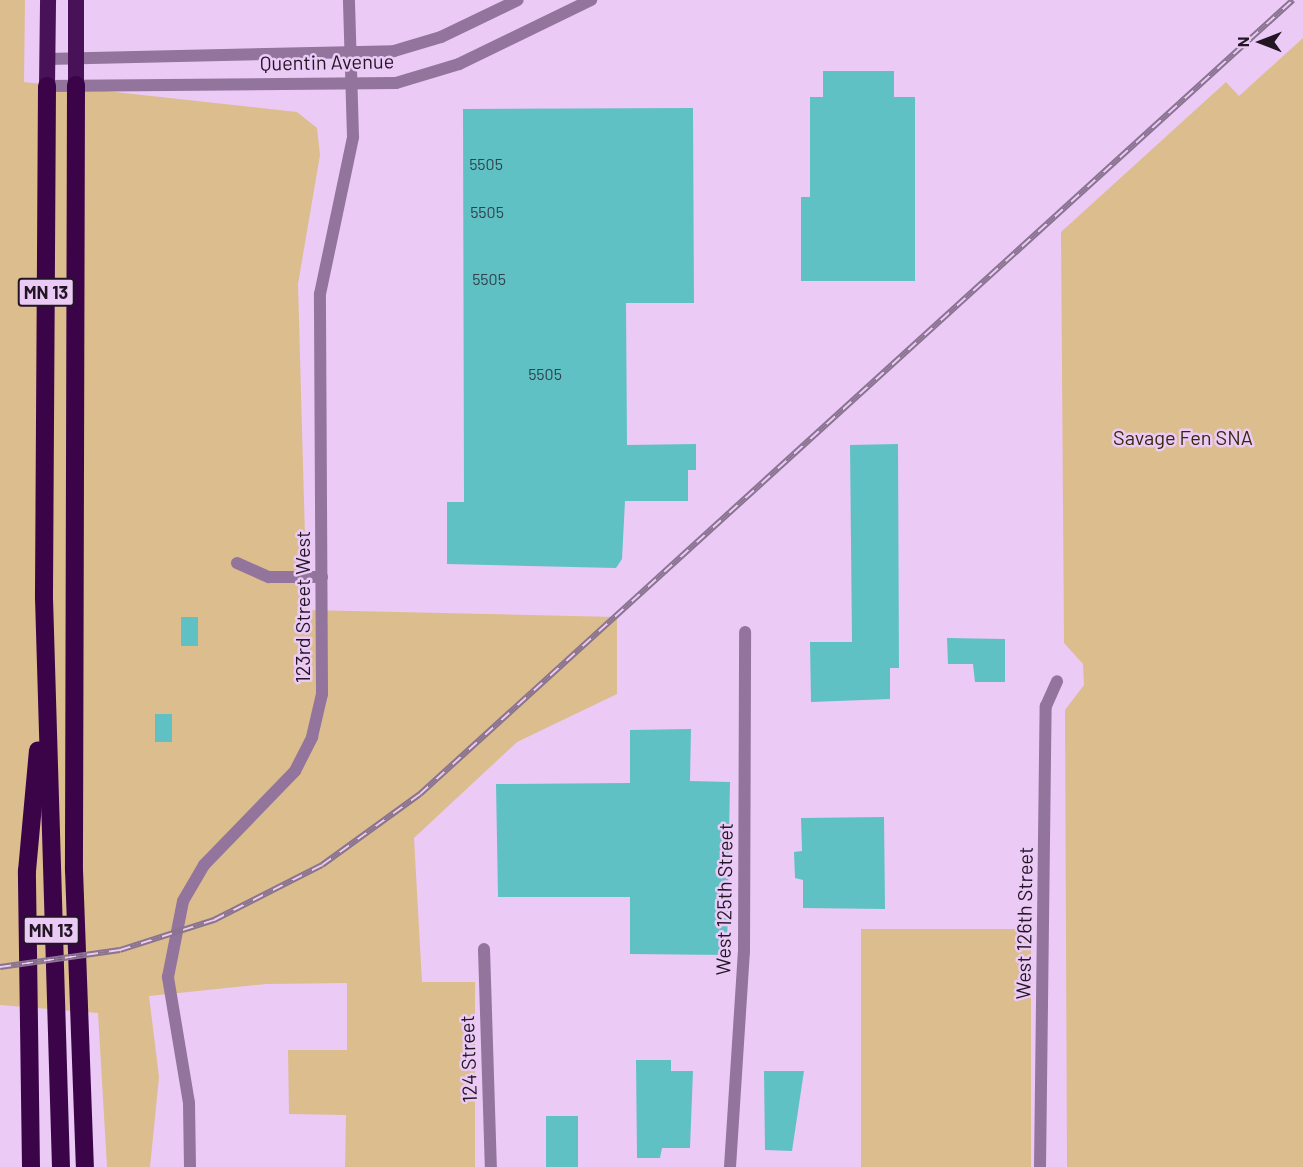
<!DOCTYPE html>
<html>
<head>
<meta charset="utf-8">
<style>
	body { margin:0 }
	#map { position:relative; width:1303px; height:1167px; overflow:hidden; background:#ebcaf6; font-family:Barlow,sans-serif }
	div>[style] { position:absolute }
	.green>* { inset:0; background:#dcbd8e; transform-origin:0 0 }
	.building>* { inset:0; background:#60c1c4; transform-origin:0 0 }
	.minor>* { height:12px; margin:-6px; padding:0 6px; transform-origin:6px; border-radius:6px; background:#92749c }
	.tertiary>* { height:12px; margin:-6px; padding:0 6px; transform-origin:6px; border-radius:6px; background:#92749c }
	.trunk>* { height:16px; margin:-8px; padding:0 8px; transform-origin:8px; border-radius:8px; background:#491258 }
	.motorway>* { height:18px; margin:-9px; padding:0 9px; transform-origin:9px; border-radius:9px; background:#3b0449 }
	.rail>* { height:6px; margin-top:-3px; transform-origin:0; background:repeating-linear-gradient(90deg,#ebcaf6 0 11px,#8a7391 0 22px); box-sizing:border-box; border-block:2px solid #8a7391 }
	span { translate:-50% -50%; white-space:nowrap; text-align:center; line-height:1.15; -webkit-text-stroke:5px #ebcaf6; paint-order:stroke }
	.number-label { font-size:16px; color:#32414d }
	.number-label span { -webkit-text-stroke-width:0 }
	.shield-label span { padding:2px 4px; background:#ebcaf6; border:2px solid; border-radius:4px; -webkit-text-stroke-width:0 }
	.shield-label { font-size:18px; color:#221625; font-weight:700 }
	.street-label { font-size:20px; color:#221625 }
	.park-label { font-size:20px; color:#38280b }
	.north { position:absolute; left:1231px; top:12px; width:60px; height:60px; -webkit-text-stroke:4px #ebcaf6; paint-order:stroke; rotate:270deg; font-size:16px; font-weight:700; line-height:24px; text-align:center; color:#221625 }
	.north::after { content:''; display:block; margin:auto; width:21px; height:27px; background:#221625; clip-path:polygon(50% 0,100% 100%,50% 72%,0 100%) }
</style>
</head>
<body>
<div id="map">
	<div class="green">
		<i style="clip-path:polygon(0 0,25px 0,24px 82px,297px 112px,317px 128px,320px 155px,298px 284px,307px 610px,617px 617px,617px 694px,517px 742px,414px 838px,422px 982px,475px 982px,475px 1167px,345px 1167px,346px 1115px,289px 1114px,288px 1050px,347px 1050px,347px 983px,266px 984px,149px 996px,159px 1077px,150px 1167px,107px 1167px,98px 1013px,0 1005px)"></i>
		<i style="clip-path:polygon(1303px 38px,1303px 1167px,1067px 1167px,1065px 710px,1084px 685px,1083px 664px,1064px 643px,1061px 232px,1226px 82px,1239px 96px)"></i>
		<i style="left:1031px;top:929px;width:238px;height:170px;rotate:90deg"></i>
	</div>
	<div class="building">
		<i style="clip-path:polygon(823px 71px,894px 71px,894px 97px,915px 97px,915px 281px,801px 281px,801px 197px,810px 197px,810px 97px,823px 97px)"></i>
		<i style="clip-path:polygon(693px 108px,694px 303px,626px 303px,627px 445px,696px 444px,696px 470px,688px 470px,688px 501px,625px 501px,622px 559px,616px 568px,447px 564px,447px 502px,464px 502px,463px 109px)"></i>
		<i style="clip-path:polygon(898px 444px,899px 668px,890px 668px,890px 699px,811px 702px,810px 642px,852px 642px,850px 445px)"></i>
		<i style="left:181px;top:617px;width:17px;height:29px"></i>
		<i style="clip-path:polygon(947px 638px,1005px 639px,1005px 682px,975px 682px,973px 664px,948px 664px)"></i>
		<i style="left:155px;top:714px;width:17px;height:28px"></i>
		<i style="clip-path:polygon(691px 729px,690px 781px,730px 782px,727px 955px,630px 954px,630px 897px,498px 897px,496px 784px,630px 783px,630px 730px)"></i>
		<i style="clip-path:polygon(884px 817px,885px 909px,803px 908px,803px 880px,795px 878px,794px 852px,802px 851px,801px 818px)"></i>
		<i style="clip-path:polygon(636px 1060px,671px 1060px,671px 1071px,693px 1071px,690px 1148px,662px 1148px,660px 1158px,637px 1158px)"></i>
		<i style="clip-path:polygon(764px 1071px,804px 1071px,792px 1151px,765px 1150px)"></i>
		<i style="left:546px;top:1116px;width:32px;height:51px"></i>
	</div>
	<div class="minor">
		<i style="left:237px;top:563px;width:35px;rotate:24deg"></i>
		<i style="left:269px;top:577px;width:53px"></i>
		<i style="left:484px;top:949px;width:218px;rotate:88.2deg"></i>
		<i style="left:730px;top:1167px;width:215px;rotate:-86.3deg"></i>
		<i style="left:744px;top:952px;width:320px;rotate:-89.8deg"></i>
		<i style="left:1040px;top:1167px;width:461px;rotate:-89.3deg"></i>
		<i style="left:1046px;top:706px;width:27px;rotate:-66deg"></i>
	</div>
	<div class="tertiary">
		<i style="left:47px;top:59px;width:347px;rotate:-1.3deg"></i>
		<i style="left:394px;top:51px;width:49px;rotate:-16.6deg"></i>
		<i style="left:441px;top:37px;width:85px;rotate:-25.7deg"></i>
		<i style="left:47px;top:86px;width:349px;rotate:-0.5deg"></i>
		<i style="left:396px;top:83px;width:66px;rotate:-16.8deg"></i>
		<i style="left:459px;top:64px;width:147px;rotate:-25.9deg"></i>
		<i style="left:190px;top:1167px;width:64px;rotate:-90.9deg"></i>
		<i style="left:189px;top:1103px;width:128px;rotate:-99.5deg"></i>
		<i style="left:168px;top:977px;width:77px;rotate:-78.8deg"></i>
		<i style="left:183px;top:901px;width:42px;rotate:-59.7deg"></i>
		<i style="left:204px;top:865px;width:131px;rotate:-45.9deg"></i>
		<i style="left:295px;top:771px;width:38px;rotate:-63deg"></i>
		<i style="left:312px;top:737px;width:44px;rotate:-76.9deg"></i>
		<i style="left:322px;top:694px;width:400px;rotate:-90.3deg"></i>
		<i style="left:320px;top:294px;width:160px;rotate:-78.1deg"></i>
		<i style="left:353px;top:137px;width:137px;rotate:-91.7deg"></i>
	</div>
	<div class="trunk">
		<i style="left:76px;top:0;width:85px;rotate:90deg"></i>
		<i style="left:47px;top:86px;width:86px;rotate:-89.3deg"></i>
	</div>
	<div class="motorway">
		<i style="left:76px;top:85px;width:785px;rotate:90.15deg"></i>
		<i style="left:74px;top:870px;width:297px;rotate:87.9deg"></i>
		<i style="left:47px;top:86px;width:512px;rotate:90.34deg"></i>
		<i style="left:44px;top:598px;width:569px;rotate:88.29deg"></i>
		<i style="left:31px;top:1167px;width:296px;rotate:-90.8deg"></i>
		<i style="left:27px;top:871px;width:121px;rotate:-84.8deg"></i>
	</div>
	<div class="rail">
		<i style="left:0;top:967px;width:121px;rotate:-8.1deg"></i>
		<i style="left:120px;top:950px;width:99px;rotate:-17.7deg"></i>
		<i style="left:214px;top:920px;width:121px;rotate:-27deg"></i>
		<i style="left:322px;top:865px;width:121px;rotate:-35.9deg"></i>
		<i style="left:420px;top:794px;width:1180px;rotate:-42.29deg"></i>
	</div>
	<div class="number-label">
		<span style="left:486px;top:164px">5505</span>
		<span style="left:487px;top:212px">5505</span>
		<span style="left:489px;top:279px">5505</span>
		<span style="left:545px;top:374px">5505</span>
	</div>
	<div class="shield-label">
		<span style="left:46px;top:292px">MN 13</span>
		<span style="left:51px;top:930px">MN 13</span>
	</div>
	<div class="street-label">
		<span style="left:327px;top:62px;rotate:-1deg">Quentin Avenue</span>
		<span style="left:302px;top:607px;rotate:-90deg">123rd Street West</span>
		<span style="left:724px;top:899px;rotate:-89deg">West 125th Street</span>
		<span style="left:1024px;top:923px;rotate:-89deg">West 126th Street</span>
		<span style="left:468px;top:1059px;rotate:-92deg">124 Street</span>
	</div>
	<div class="park-label">
		<span style="left:1183px;top:437px">Savage Fen SNA</span>
	</div>
	<div class="north">N</div>
</div>
</body>
</html>
